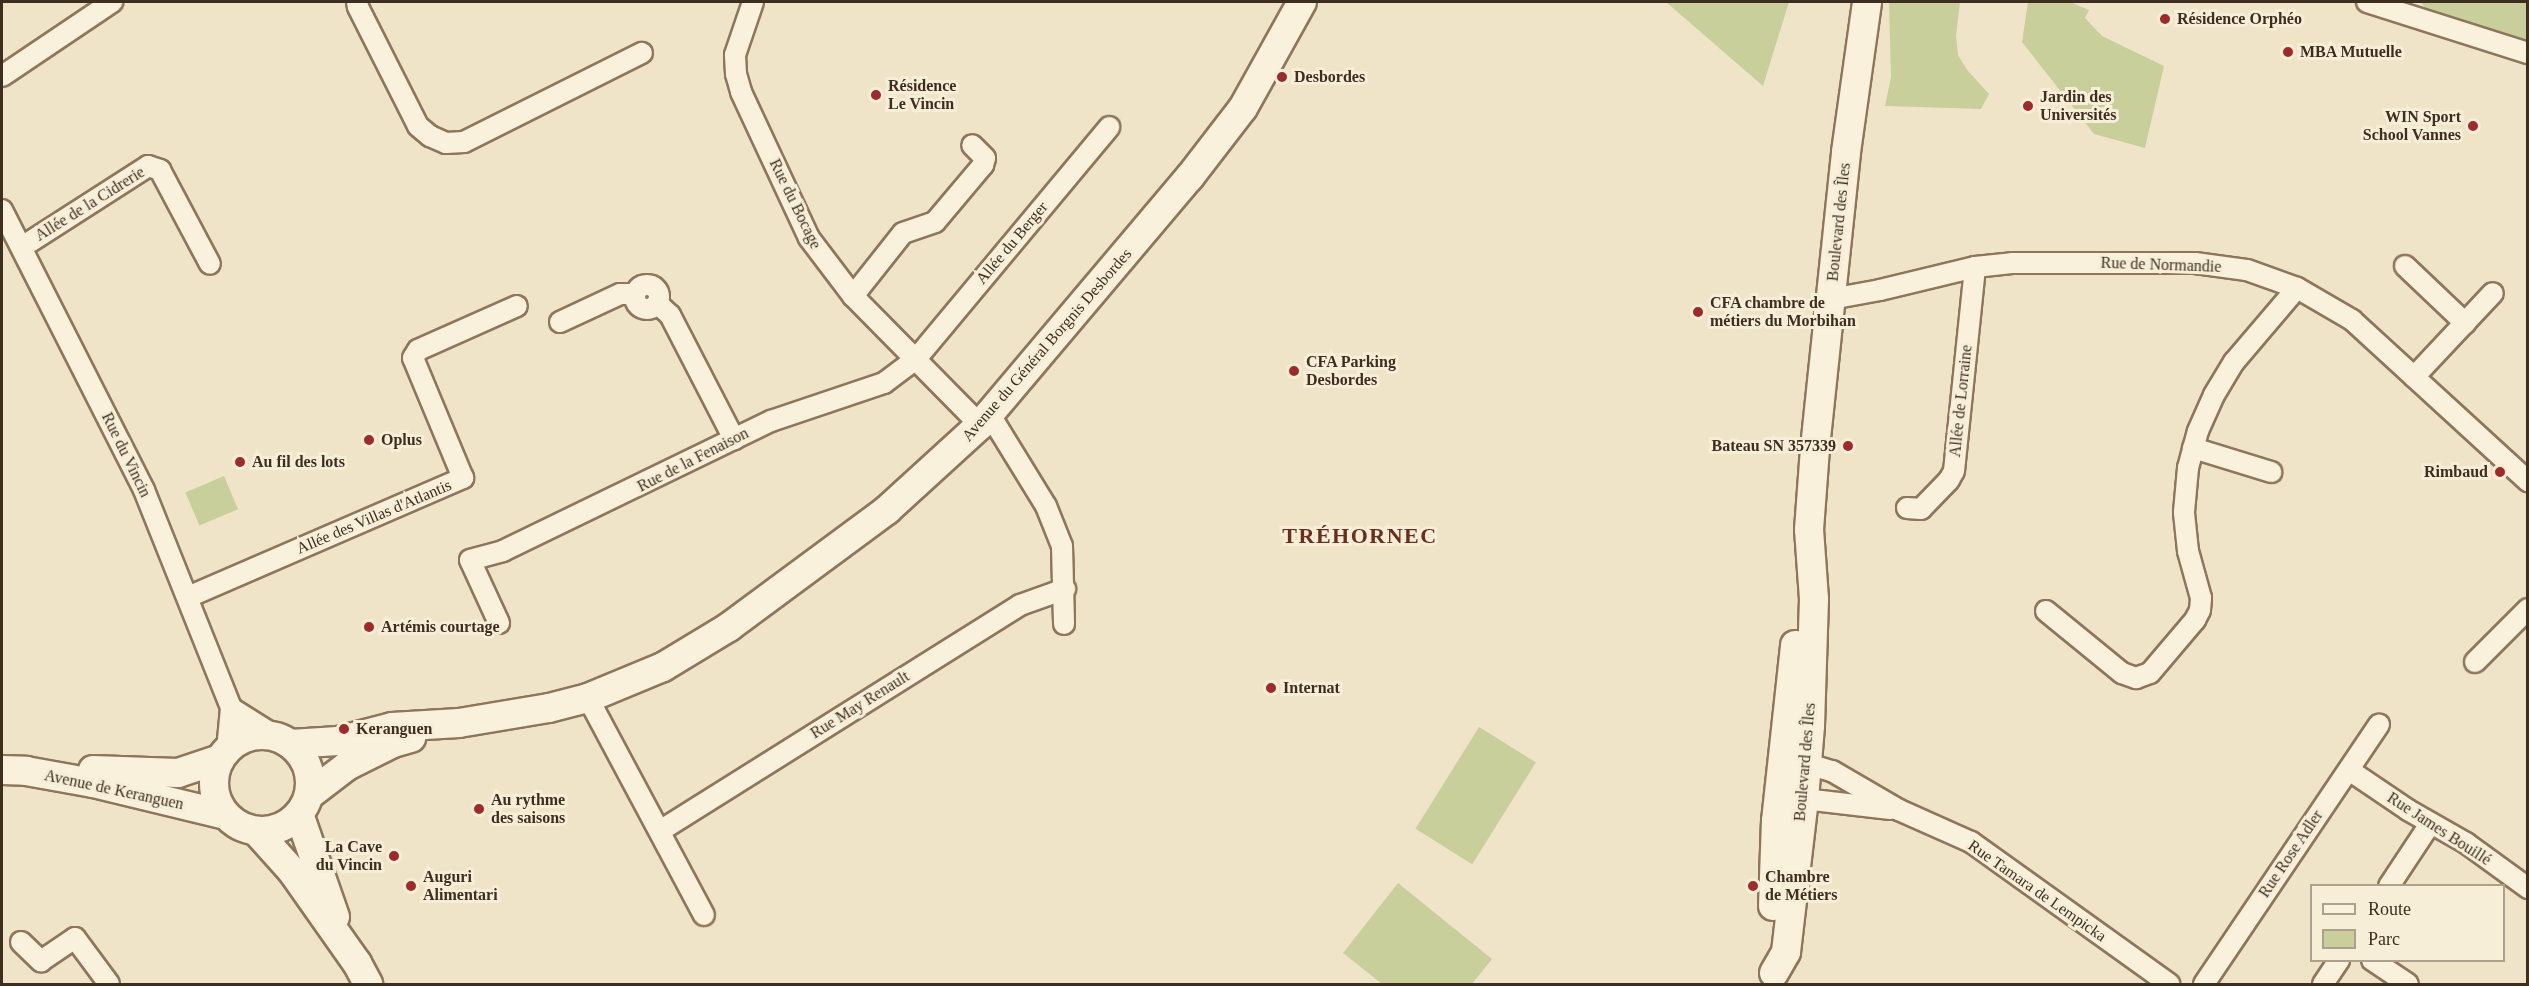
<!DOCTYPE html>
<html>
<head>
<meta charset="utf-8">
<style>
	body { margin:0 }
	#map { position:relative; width:2529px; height:986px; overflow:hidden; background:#f0e4c8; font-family:"Times New Roman",serif }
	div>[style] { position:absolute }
	.green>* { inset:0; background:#c9cf9b; transform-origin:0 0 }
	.roads { filter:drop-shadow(2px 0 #8d765c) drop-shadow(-2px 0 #8d765c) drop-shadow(0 2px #8d765c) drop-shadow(0 -2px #8d765c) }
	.street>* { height:20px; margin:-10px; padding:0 10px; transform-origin:10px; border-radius:10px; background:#faf1dc }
	.street>.ring { margin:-10px; padding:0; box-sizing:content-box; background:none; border:20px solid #faf1dc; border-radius:50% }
	.secondary>* { height:28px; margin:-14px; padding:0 14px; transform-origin:14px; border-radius:14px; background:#faf1dc }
	.secondary>.ring { margin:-14px; padding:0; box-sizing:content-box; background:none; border:28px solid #faf1dc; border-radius:50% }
	.dots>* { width:16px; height:16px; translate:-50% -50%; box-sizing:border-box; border:3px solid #f7eed8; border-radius:50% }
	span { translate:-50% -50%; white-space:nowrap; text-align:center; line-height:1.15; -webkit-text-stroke:6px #f7eed8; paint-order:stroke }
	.poi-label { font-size:16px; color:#3d2e20; font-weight:700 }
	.left { translate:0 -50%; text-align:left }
	.right { translate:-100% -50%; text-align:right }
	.street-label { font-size:16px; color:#3d2e20 }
	.district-label { font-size:22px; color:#6b2e1e; font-weight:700; letter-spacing:1.5px }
	.frame { position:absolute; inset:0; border:3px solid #3d2e20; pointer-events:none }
	.legend { position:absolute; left:2310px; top:884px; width:195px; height:78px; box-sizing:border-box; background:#f7eed8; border:2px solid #ada18e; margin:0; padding:8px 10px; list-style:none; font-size:18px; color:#3d2e20 }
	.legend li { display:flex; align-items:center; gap:12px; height:30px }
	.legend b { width:30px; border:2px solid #ada18e }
</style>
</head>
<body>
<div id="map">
	<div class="green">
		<i style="clip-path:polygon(1666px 2px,1789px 2px,1763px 86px)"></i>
		<i style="clip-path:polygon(1889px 2px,1960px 2px,1956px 36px,1958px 55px,1968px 71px,1989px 94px,1981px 109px,1885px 106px,1891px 77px)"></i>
		<i style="clip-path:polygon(2028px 2px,2070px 2px,2089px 10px,2085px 18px,2102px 36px,2164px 66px,2145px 148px,2094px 134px,2022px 42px)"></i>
		<i style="clip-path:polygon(2421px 2px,2527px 2px,2527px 42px,2427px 11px)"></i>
		<i style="left:224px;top:476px;width:36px;height:42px;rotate:67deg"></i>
		<i style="left:1479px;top:727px;width:67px;height:120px;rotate:32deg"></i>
		<i style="clip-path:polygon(1398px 883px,1492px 959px,1472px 984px,1382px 984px,1343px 953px)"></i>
	</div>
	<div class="roads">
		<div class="street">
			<i style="left:357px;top:2px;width:5px;rotate:79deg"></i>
			<i style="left:358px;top:7px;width:133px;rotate:63.2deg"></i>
			<i style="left:418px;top:126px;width:16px;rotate:40deg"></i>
			<i style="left:430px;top:136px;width:17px;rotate:24deg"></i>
			<i style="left:446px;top:143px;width:18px;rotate:-3deg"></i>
			<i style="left:464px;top:142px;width:199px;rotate:-26.6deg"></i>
			<i style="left:753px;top:2px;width:56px;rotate:108.8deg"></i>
			<i style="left:735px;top:55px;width:19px;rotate:87deg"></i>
			<i style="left:736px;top:74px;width:19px;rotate:74deg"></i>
			<i style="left:741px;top:92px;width:161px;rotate:65deg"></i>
			<i style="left:809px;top:238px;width:73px;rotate:52.8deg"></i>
			<i style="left:853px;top:296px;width:181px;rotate:45.4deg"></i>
			<i style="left:2367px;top:2px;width:169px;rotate:17.6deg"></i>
			<i style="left:2px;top:76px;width:133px;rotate:-33.9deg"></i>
			<i style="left:2px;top:210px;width:314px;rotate:63.1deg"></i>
			<i style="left:144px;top:490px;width:235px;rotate:68.2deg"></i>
			<i style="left:231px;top:708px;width:42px;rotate:95.4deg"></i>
			<i style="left:22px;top:247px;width:150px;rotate:-32.7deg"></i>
			<i style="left:148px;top:166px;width:13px;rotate:18deg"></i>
			<i style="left:160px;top:170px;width:106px;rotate:62deg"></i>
			<i style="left:2405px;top:266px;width:83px;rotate:43.5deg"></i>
			<i class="ring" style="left:635px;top:285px;width:4px;height:4px"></i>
			<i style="left:853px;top:296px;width:80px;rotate:-51.6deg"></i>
			<i style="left:903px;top:233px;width:34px;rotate:-19deg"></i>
			<i style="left:935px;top:222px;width:75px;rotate:-49.9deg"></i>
			<i style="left:983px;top:165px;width:7px;rotate:-74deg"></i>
			<i style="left:985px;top:158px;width:18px;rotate:-135deg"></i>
			<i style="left:1831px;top:299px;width:50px;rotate:-10.4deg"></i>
			<i style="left:1880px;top:290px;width:98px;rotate:-13.6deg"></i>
			<i style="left:1975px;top:267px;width:37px;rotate:-6deg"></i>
			<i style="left:2012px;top:263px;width:183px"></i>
			<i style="left:2195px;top:263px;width:52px;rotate:7.7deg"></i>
			<i style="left:2247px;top:270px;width:53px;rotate:19.8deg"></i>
			<i style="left:2297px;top:288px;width:64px;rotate:30.2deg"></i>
			<i style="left:2352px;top:320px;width:239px;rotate:42.5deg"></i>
			<i style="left:657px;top:303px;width:18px;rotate:43deg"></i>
			<i style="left:670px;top:315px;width:140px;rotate:62.7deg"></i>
			<i style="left:560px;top:322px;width:66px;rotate:-25deg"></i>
			<i style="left:620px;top:294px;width:15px"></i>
			<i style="left:2414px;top:377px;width:115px;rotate:-46.8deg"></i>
			<i style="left:990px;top:415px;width:107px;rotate:58.4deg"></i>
			<i style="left:1046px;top:506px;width:43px;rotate:68.2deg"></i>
			<i style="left:1062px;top:546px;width:78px;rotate:88.5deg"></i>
			<i style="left:2193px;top:448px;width:82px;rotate:17.1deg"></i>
			<i style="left:1907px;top:508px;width:14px;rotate:4deg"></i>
			<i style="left:1921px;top:509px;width:40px;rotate:-46deg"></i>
			<i style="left:1949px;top:480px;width:10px;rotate:-61deg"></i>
			<i style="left:1954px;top:471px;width:205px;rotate:-84.1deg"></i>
			<i style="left:188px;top:597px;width:300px;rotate:-23.4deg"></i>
			<i style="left:463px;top:478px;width:130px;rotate:-112.6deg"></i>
			<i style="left:413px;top:358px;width:9px;rotate:-58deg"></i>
			<i style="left:418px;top:350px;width:108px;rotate:-24deg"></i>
			<i style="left:2046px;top:611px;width:98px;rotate:39.2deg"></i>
			<i style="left:2122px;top:673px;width:15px;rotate:20deg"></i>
			<i style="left:2136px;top:678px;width:15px;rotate:-20deg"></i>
			<i style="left:2150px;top:673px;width:70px;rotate:-49.7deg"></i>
			<i style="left:2195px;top:620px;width:11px;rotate:-63deg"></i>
			<i style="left:2200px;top:610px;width:12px;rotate:-85deg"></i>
			<i style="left:2201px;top:598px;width:49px;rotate:-105.5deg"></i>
			<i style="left:2188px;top:551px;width:39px;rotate:-96deg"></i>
			<i style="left:2184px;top:512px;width:44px;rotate:-84.8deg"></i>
			<i style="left:2188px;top:468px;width:38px;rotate:-75deg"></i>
			<i style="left:2198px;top:431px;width:39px;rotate:-66deg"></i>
			<i style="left:2214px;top:395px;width:39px;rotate:-59deg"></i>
			<i style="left:2234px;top:362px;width:97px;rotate:-49.6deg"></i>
			<i style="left:499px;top:623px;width:69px;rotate:-114.7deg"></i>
			<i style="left:470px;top:560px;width:34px;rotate:-15deg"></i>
			<i style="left:503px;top:551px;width:298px;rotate:-25.9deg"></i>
			<i style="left:771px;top:421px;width:119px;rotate:-18.6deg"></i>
			<i style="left:884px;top:383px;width:40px;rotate:-37deg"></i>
			<i style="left:916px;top:359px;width:302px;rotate:-50.2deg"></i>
			<i style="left:2475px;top:662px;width:75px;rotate:-45deg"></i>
			<i style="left:588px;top:698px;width:246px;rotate:61.9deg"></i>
			<i style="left:231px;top:708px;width:54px;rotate:32.2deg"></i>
			<i style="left:1795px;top:760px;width:39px;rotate:17deg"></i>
			<i style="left:1832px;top:771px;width:78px;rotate:30.2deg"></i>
			<i style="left:1899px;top:810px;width:79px;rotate:24deg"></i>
			<i style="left:1971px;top:842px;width:244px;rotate:35.6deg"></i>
			<i style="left:2349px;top:770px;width:71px;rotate:34.1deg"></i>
			<i style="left:2408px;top:810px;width:67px;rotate:29.6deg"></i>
			<i style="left:2466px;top:843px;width:77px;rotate:36deg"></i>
			<i style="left:1793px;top:792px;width:13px;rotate:32deg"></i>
			<i style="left:1804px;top:799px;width:87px;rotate:6.6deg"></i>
			<i style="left:660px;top:831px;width:425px;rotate:-32.1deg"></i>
			<i style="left:1020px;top:605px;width:48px;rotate:-19.6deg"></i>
			<i style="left:2389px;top:886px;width:74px;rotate:-56.5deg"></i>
			<i style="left:21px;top:942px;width:28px;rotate:44deg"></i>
			<i style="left:41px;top:961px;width:41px;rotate:-34.1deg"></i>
			<i style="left:75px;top:938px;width:57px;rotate:53.5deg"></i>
			<i style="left:2372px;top:960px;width:43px;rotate:33.7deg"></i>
			<i style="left:2204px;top:984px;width:313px;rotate:-56deg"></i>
			<i style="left:2323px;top:984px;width:29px;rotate:-56deg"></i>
		</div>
		<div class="secondary">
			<i class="ring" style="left:214px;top:735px;width:68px;height:68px"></i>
			<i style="left:290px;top:744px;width:48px;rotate:-3.6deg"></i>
			<i style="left:338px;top:741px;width:56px;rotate:-14.5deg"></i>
			<i style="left:392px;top:727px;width:67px;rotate:-3.4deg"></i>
			<i style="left:459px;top:723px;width:91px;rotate:-9.5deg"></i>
			<i style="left:549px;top:708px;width:40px;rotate:-14.4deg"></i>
			<i style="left:588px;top:698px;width:81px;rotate:-22.5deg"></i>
			<i style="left:663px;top:667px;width:77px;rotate:-31.2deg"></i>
			<i style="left:729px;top:627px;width:197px;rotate:-36.5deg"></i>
			<i style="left:887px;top:510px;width:126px;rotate:-42.4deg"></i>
			<i style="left:980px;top:425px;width:324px;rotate:-49.8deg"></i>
			<i style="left:1189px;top:178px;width:88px;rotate:-52.4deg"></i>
			<i style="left:1243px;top:108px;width:121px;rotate:-60.9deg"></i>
			<i style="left:2px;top:770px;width:24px;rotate:2deg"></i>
			<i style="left:26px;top:771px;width:68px;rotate:10.2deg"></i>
			<i style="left:93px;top:783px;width:136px;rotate:13.6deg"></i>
			<i style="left:93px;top:770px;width:85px;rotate:2deg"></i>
			<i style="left:178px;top:773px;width:44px;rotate:-18.4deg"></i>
			<i style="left:309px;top:795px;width:48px;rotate:-37.3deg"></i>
			<i style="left:347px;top:766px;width:51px;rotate:-26.6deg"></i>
			<i style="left:393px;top:743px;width:19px;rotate:-16deg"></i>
			<i style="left:299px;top:814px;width:109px;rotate:70.7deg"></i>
			<i style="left:257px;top:832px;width:52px;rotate:48.1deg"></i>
			<i style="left:292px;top:871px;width:113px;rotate:54.8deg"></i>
			<i style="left:357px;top:963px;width:24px;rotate:62deg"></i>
			<i style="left:1773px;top:906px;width:85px;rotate:-88deg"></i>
			<i style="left:1776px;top:821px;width:177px;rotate:-83.8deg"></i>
			<i style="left:1774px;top:973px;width:24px;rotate:-60deg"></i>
			<i style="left:1786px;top:952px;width:154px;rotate:-83.3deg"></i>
			<i style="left:1804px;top:799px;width:73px;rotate:-85.3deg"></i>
			<i style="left:1810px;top:726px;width:127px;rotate:-88.2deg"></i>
			<i style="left:1814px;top:599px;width:69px;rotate:-94.1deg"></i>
			<i style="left:1809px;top:530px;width:82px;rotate:-85.8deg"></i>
			<i style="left:1815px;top:448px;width:298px;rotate:-84deg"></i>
			<i style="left:1846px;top:152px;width:151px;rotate:-82deg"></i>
		</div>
	</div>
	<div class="dots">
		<i style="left:2165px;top:19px;background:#9e2a2b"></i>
		<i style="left:2288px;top:52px;background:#9e2a2b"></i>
		<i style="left:1282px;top:77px;background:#9e2a2b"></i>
		<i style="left:876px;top:95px;background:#9e2a2b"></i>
		<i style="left:2028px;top:106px;background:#9e2a2b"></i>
		<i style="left:2473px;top:126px;background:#9e2a2b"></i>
		<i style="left:1698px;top:312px;background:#9e2a2b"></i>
		<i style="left:1294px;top:371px;background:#9e2a2b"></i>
		<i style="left:369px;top:440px;background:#9e2a2b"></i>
		<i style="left:1848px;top:446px;background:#9e2a2b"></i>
		<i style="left:240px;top:462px;background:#9e2a2b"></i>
		<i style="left:2500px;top:472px;background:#9e2a2b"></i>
		<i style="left:369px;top:627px;background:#9e2a2b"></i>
		<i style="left:1271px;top:688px;background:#9e2a2b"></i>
		<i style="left:344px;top:729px;background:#9e2a2b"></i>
		<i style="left:479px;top:809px;background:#9e2a2b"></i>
		<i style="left:394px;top:856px;background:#9e2a2b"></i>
		<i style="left:411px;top:886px;background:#9e2a2b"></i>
		<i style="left:1753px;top:886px;background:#9e2a2b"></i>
	</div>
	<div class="poi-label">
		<span class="left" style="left:2177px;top:19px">Résidence Orphéo</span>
		<span class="left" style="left:2300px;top:52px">MBA Mutuelle</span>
		<span class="left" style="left:1294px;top:77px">Desbordes</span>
		<span class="left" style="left:888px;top:95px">Résidence<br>Le Vincin</span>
		<span class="left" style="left:2040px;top:106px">Jardin des<br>Universités</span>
		<span class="right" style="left:2461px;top:126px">WIN Sport<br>School Vannes</span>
		<span class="left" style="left:1710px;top:312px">CFA chambre de<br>métiers du Morbihan</span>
		<span class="left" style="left:1306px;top:371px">CFA Parking<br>Desbordes</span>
		<span class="left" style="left:381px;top:440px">Oplus</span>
		<span class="right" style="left:1836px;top:446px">Bateau SN 357339</span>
		<span class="left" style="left:252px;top:462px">Au fil des lots</span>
		<span class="right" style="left:2488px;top:472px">Rimbaud</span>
		<span class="left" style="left:381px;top:627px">Artémis courtage</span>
		<span class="left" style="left:1283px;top:688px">Internat</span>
		<span class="left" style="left:356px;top:729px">Keranguen</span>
		<span class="left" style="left:491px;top:809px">Au rythme<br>des saisons</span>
		<span class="right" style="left:382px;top:856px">La Cave<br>du Vincin</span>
		<span class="left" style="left:423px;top:886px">Auguri<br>Alimentari</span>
		<span class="left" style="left:1765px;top:886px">Chambre<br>de Métiers</span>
	</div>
	<div class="street-label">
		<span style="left:90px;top:204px;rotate:-32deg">Allée de la Cidrerie</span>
		<span style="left:795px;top:204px;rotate:64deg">Rue du Bocage</span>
		<span style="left:1839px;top:222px;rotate:-84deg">Boulevard des Îles</span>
		<span style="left:1012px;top:243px;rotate:-50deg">Allée du Berger</span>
		<span style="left:2161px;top:265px;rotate:2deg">Rue de Normandie</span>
		<span style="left:1047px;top:345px;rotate:-49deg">Avenue du Général Borgnis Desbordes</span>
		<span style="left:1961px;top:401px;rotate:-84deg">Allée de Lorraine</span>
		<span style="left:126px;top:455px;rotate:64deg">Rue du Vincin</span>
		<span style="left:693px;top:460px;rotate:-27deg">Rue de la Fenaison</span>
		<span style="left:374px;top:517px;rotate:-23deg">Allée des Villas d'Atlantis</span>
		<span style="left:860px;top:705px;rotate:-32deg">Rue May Renault</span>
		<span style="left:1805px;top:762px;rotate:-85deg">Boulevard des Îles</span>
		<span style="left:114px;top:790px;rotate:12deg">Avenue de Keranguen</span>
		<span style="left:2439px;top:829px;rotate:33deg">Rue James Bouillé</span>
		<span style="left:2291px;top:854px;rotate:-56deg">Rue Rose Adler</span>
		<span style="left:2037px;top:891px;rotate:35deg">Rue Tamara de Lempicka</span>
	</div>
	<div class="district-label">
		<span style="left:1360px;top:536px">TRÉHORNEC</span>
	</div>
	<div class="frame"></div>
	<ul class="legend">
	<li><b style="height:8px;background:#faf1dc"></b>Route</li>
	<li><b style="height:16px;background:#c9cf9b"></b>Parc</li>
	</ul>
</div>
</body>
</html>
